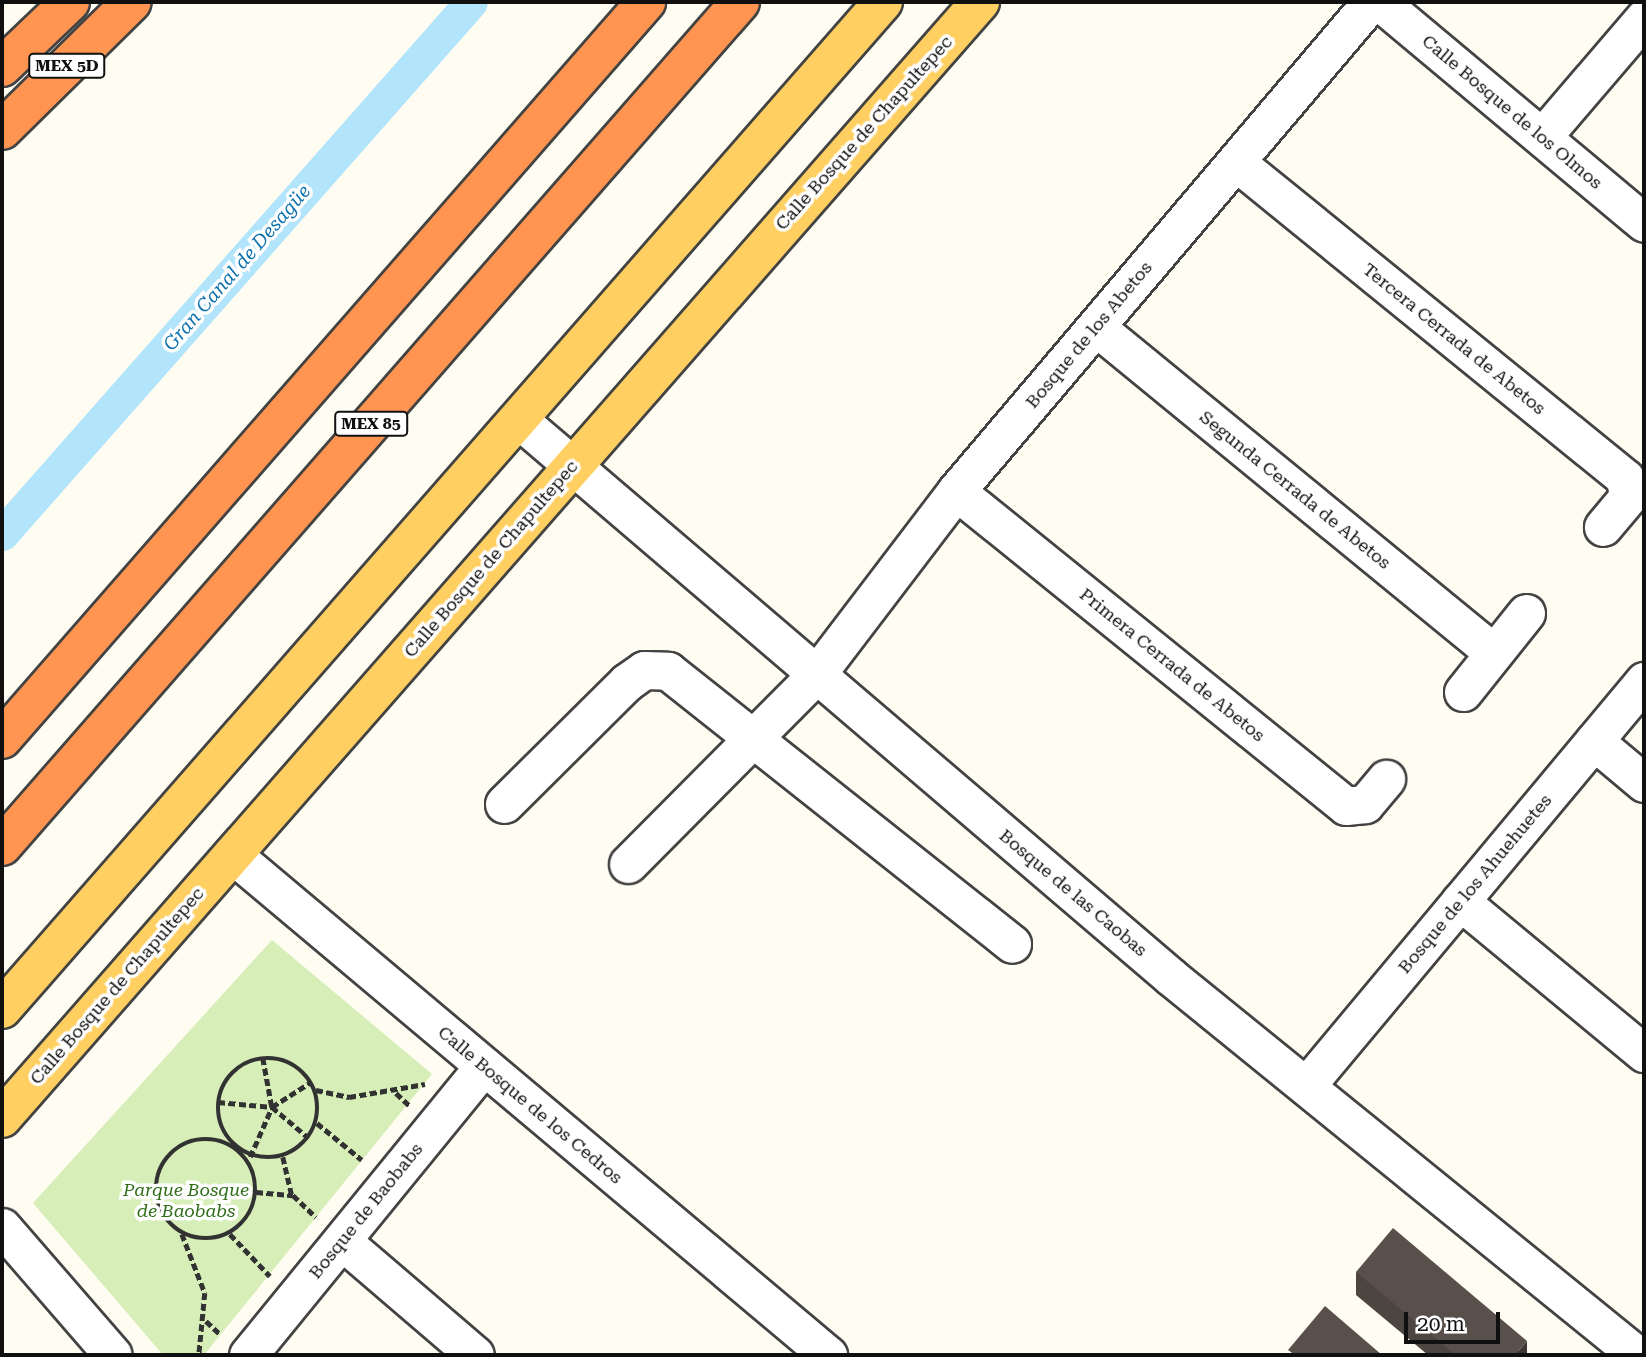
<!DOCTYPE html>
<html>
<head>
<meta charset="utf-8">
<style>
	body { margin:0 }
	#map { position:relative; width:1646px; height:1357px; overflow:hidden; background:#fffcf2; font-family:"Roboto Serif",serif }
	div>[style] { position:absolute }
	.green>* { inset:0; background:#d7eeb8 }
	.canal>* { height:33px; margin:-16.5px; padding:0 16.5px; transform-origin:16.5px; border-radius:16.5px; background:#b2e4fb }
	.path>* { height:4.5px; margin-top:-2.25px; transform-origin:0; background:repeating-linear-gradient(90deg,#323232 0 7px,transparent 0 10.5px) }
	.path>.ring { margin:-2.25px; padding:0; box-sizing:content-box; background:none; border:4.5px solid #323232; border-radius:50% }
	.roads { filter:drop-shadow(2px 0 #434343) drop-shadow(-2px 0 #434343) drop-shadow(0 2px #434343) drop-shadow(0 -2px #434343) }
	.minor>* { height:37px; margin:-18.5px; padding:0 18.5px; transform-origin:18.5px; border-radius:18.5px; background:#fff }
	.major>* { height:38px; margin:-19px; padding:0 19px; transform-origin:19px; border-radius:19px; background:#ffcf62 }
	.highway>* { height:38px; margin:-19px; padding:0 19px; transform-origin:19px; border-radius:19px; background:#ff9550 }
	.wall>* { inset:0; background:#4d4540 }
	.shaded-wall>* { inset:0; background:#3e3834 }
	.building>* { inset:0; background:#59504b }
	span { translate:-50% -50%; white-space:nowrap; text-align:center; line-height:1.15; -webkit-text-stroke:7px #fff; paint-order:stroke }
	.shield-label span { padding:2px 5px; background:#fff; border:2px solid; border-radius:5px; -webkit-text-stroke-width:0 }
	.shield-label { font-size:16px; color:#101010; font-weight:700 }
	.street-label { font-size:18px; color:#101010 }
	.park-label { font-size:18px; color:#306e19; font-style:italic }
	.water-label { font-size:19px; color:#0d71ad; font-style:italic }
	.frame { position:absolute; inset:0; border:4px solid #101010; pointer-events:none }
	.scale { position:absolute; left:1404px; top:1312px; width:96px; height:32px; box-sizing:border-box; border:4px solid #101010; border-top:0; padding-left:9px; font-size:21px; line-height:24px; white-space:nowrap; color:#101010; -webkit-text-stroke:5px #fff; paint-order:stroke }
</style>
</head>
<body>
<div id="map">
	<div class="green">
		<i style="clip-path:polygon(272px 940px,432px 1074px,204px 1355px,163px 1355px,33px 1203px)"></i>
	</div>
	<div class="canal">
		<i style="left:2px;top:534px;width:709px;rotate:-48.6deg"></i>
	</div>
	<div class="path">
		<i class="ring" style="left:218px;top:1058px;width:95.5px;height:95.5px"></i>
		<i style="left:263px;top:1058px;width:50px;rotate:79.6deg"></i>
		<i style="left:316px;top:1090px;width:34px;rotate:12deg"></i>
		<i style="left:349px;top:1097px;width:77px;rotate:-9.7deg"></i>
		<i style="left:396px;top:1093px;width:19px;rotate:43deg"></i>
		<i style="left:218px;top:1102px;width:54px;rotate:5.3deg"></i>
		<i style="left:272px;top:1107px;width:48px;rotate:40deg"></i>
		<i style="left:317px;top:1123px;width:58px;rotate:39.4deg"></i>
		<i class="ring" style="left:156px;top:1139px;width:95.5px;height:95.5px"></i>
		<i style="left:250px;top:1157px;width:55px;rotate:-66.3deg"></i>
		<i style="left:272px;top:1107px;width:46px;rotate:-32.7deg"></i>
		<i style="left:283px;top:1157px;width:39px;rotate:77deg"></i>
		<i style="left:256px;top:1192px;width:37px;rotate:5deg"></i>
		<i style="left:293px;top:1195px;width:32px;rotate:44deg"></i>
		<i style="left:182px;top:1234px;width:63px;rotate:68.7deg"></i>
		<i style="left:205px;top:1293px;width:62px;rotate:95.5deg"></i>
		<i style="left:230px;top:1234px;width:58px;rotate:46.4deg"></i>
		<i style="left:206px;top:1321px;width:19px;rotate:43deg"></i>
	</div>
	<div class="roads">
		<div class="minor">
			<i style="left:1380px;top:2px;width:344px;rotate:39.9deg"></i>
			<i style="left:1542px;top:137px;width:157px;rotate:-49.4deg"></i>
			<i style="left:1236px;top:162px;width:501px;rotate:39.09deg"></i>
			<i style="left:1625px;top:478px;width:19px;rotate:81deg"></i>
			<i style="left:1628px;top:497px;width:39px;rotate:130deg"></i>
			<i style="left:1096px;top:327px;width:514px;rotate:39.32deg"></i>
			<i style="left:518px;top:419px;width:859px;rotate:40.51deg"></i>
			<i style="left:1171px;top:977px;width:600px;rotate:39.05deg"></i>
			<i style="left:956px;top:491px;width:501px;rotate:38.93deg"></i>
			<i style="left:1346px;top:806px;width:19px;rotate:-6deg"></i>
			<i style="left:1365px;top:804px;width:33px;rotate:-50deg"></i>
			<i style="left:1463px;top:692px;width:101px;rotate:-51.4deg"></i>
			<i style="left:1594px;top:741px;width:65px;rotate:40deg"></i>
			<i style="left:504px;top:804px;width:173px;rotate:-44.8deg"></i>
			<i style="left:627px;top:682px;width:21px;rotate:-35deg"></i>
			<i style="left:644px;top:670px;width:24px;rotate:2deg"></i>
			<i style="left:668px;top:671px;width:439px;rotate:38.4deg"></i>
			<i style="left:232px;top:854px;width:779px;rotate:40.05deg"></i>
			<i style="left:628px;top:864px;width:267px;rotate:-45.2deg"></i>
			<i style="left:816px;top:675px;width:231px;rotate:-52.7deg"></i>
			<i style="left:956px;top:491px;width:641px;rotate:-49.68deg"></i>
			<i style="left:1460px;top:901px;width:239px;rotate:39.6deg"></i>
			<i style="left:1306px;top:1086px;width:528px;rotate:-50.15deg"></i>
			<i style="left:2px;top:1227px;width:169px;rotate:49.1deg"></i>
			<i style="left:342px;top:1241px;width:175px;rotate:40.6deg"></i>
			<i style="left:248px;top:1355px;width:373px;rotate:-50.8deg"></i>
		</div>
		<div class="major">
			<i style="left:2px;top:1009px;width:1338px;rotate:-48.82deg"></i>
			<i style="left:2px;top:1118px;width:1484px;rotate:-48.77deg"></i>
		</div>
		<div class="highway">
			<i style="left:2px;top:67px;width:94px;rotate:-43.7deg"></i>
			<i style="left:2px;top:130px;width:182px;rotate:-44.6deg"></i>
			<i style="left:2px;top:739px;width:979px;rotate:-48.85deg"></i>
			<i style="left:2px;top:846px;width:1121px;rotate:-48.83deg"></i>
		</div>
	</div>
	<div class="wall">
		<i style="clip-path:polygon(1356px 1272px,1527px 1355px,1428px 1355px,1356px 1295px)"></i>
	</div>
	<div class="shaded-wall">
		<i style="clip-path:polygon(1527px 1341px,1527px 1355px,1515px 1355px)"></i>
	</div>
	<div class="building">
		<i style="clip-path:polygon(1393px 1228px,1527px 1341px,1515px 1355px,1456px 1355px,1356px 1272px)"></i>
		<i style="clip-path:polygon(1325px 1306px,1382px 1355px,1295px 1355px,1288px 1350px)"></i>
	</div>
	<div class="shield-label">
		<span style="left:67px;top:66px">MEX 5D</span>
		<span style="left:371px;top:424px">MEX 85</span>
	</div>
	<div class="street-label">
		<span style="left:1512px;top:112px;rotate:40deg">Calle Bosque de los Olmos</span>
		<span style="left:864px;top:133px;rotate:-48deg">Calle Bosque de Chapultepec</span>
		<span style="left:1089px;top:335px;rotate:-50deg">Bosque de los Abetos</span>
		<span style="left:1454px;top:339px;rotate:39deg">Tercera Cerrada de Abetos</span>
		<span style="left:1295px;top:490px;rotate:39deg">Segunda Cerrada de Abetos</span>
		<span style="left:491px;top:559px;rotate:-49deg">Calle Bosque de Chapultepec</span>
		<span style="left:1172px;top:665px;rotate:39deg">Primera Cerrada de Abetos</span>
		<span style="left:1475px;top:884px;rotate:-50deg">Bosque de los Ahuehuetes</span>
		<span style="left:1073px;top:893px;rotate:40deg">Bosque de las Caobas</span>
		<span style="left:117px;top:986px;rotate:-49deg">Calle Bosque de Chapultepec</span>
		<span style="left:530px;top:1105px;rotate:40deg">Calle Bosque de los Cedros</span>
		<span style="left:366px;top:1211px;rotate:-51deg">Bosque de Baobabs</span>
	</div>
	<div class="park-label">
		<span style="left:186px;top:1201px">Parque Bosque<br>de Baobabs</span>
	</div>
	<div class="water-label">
		<span style="left:237px;top:268px;rotate:-49deg">Gran Canal de Desagüe</span>
	</div>
	<div class="frame"></div>
	<div class="scale">20 m</div>
</div>
</body>
</html>
